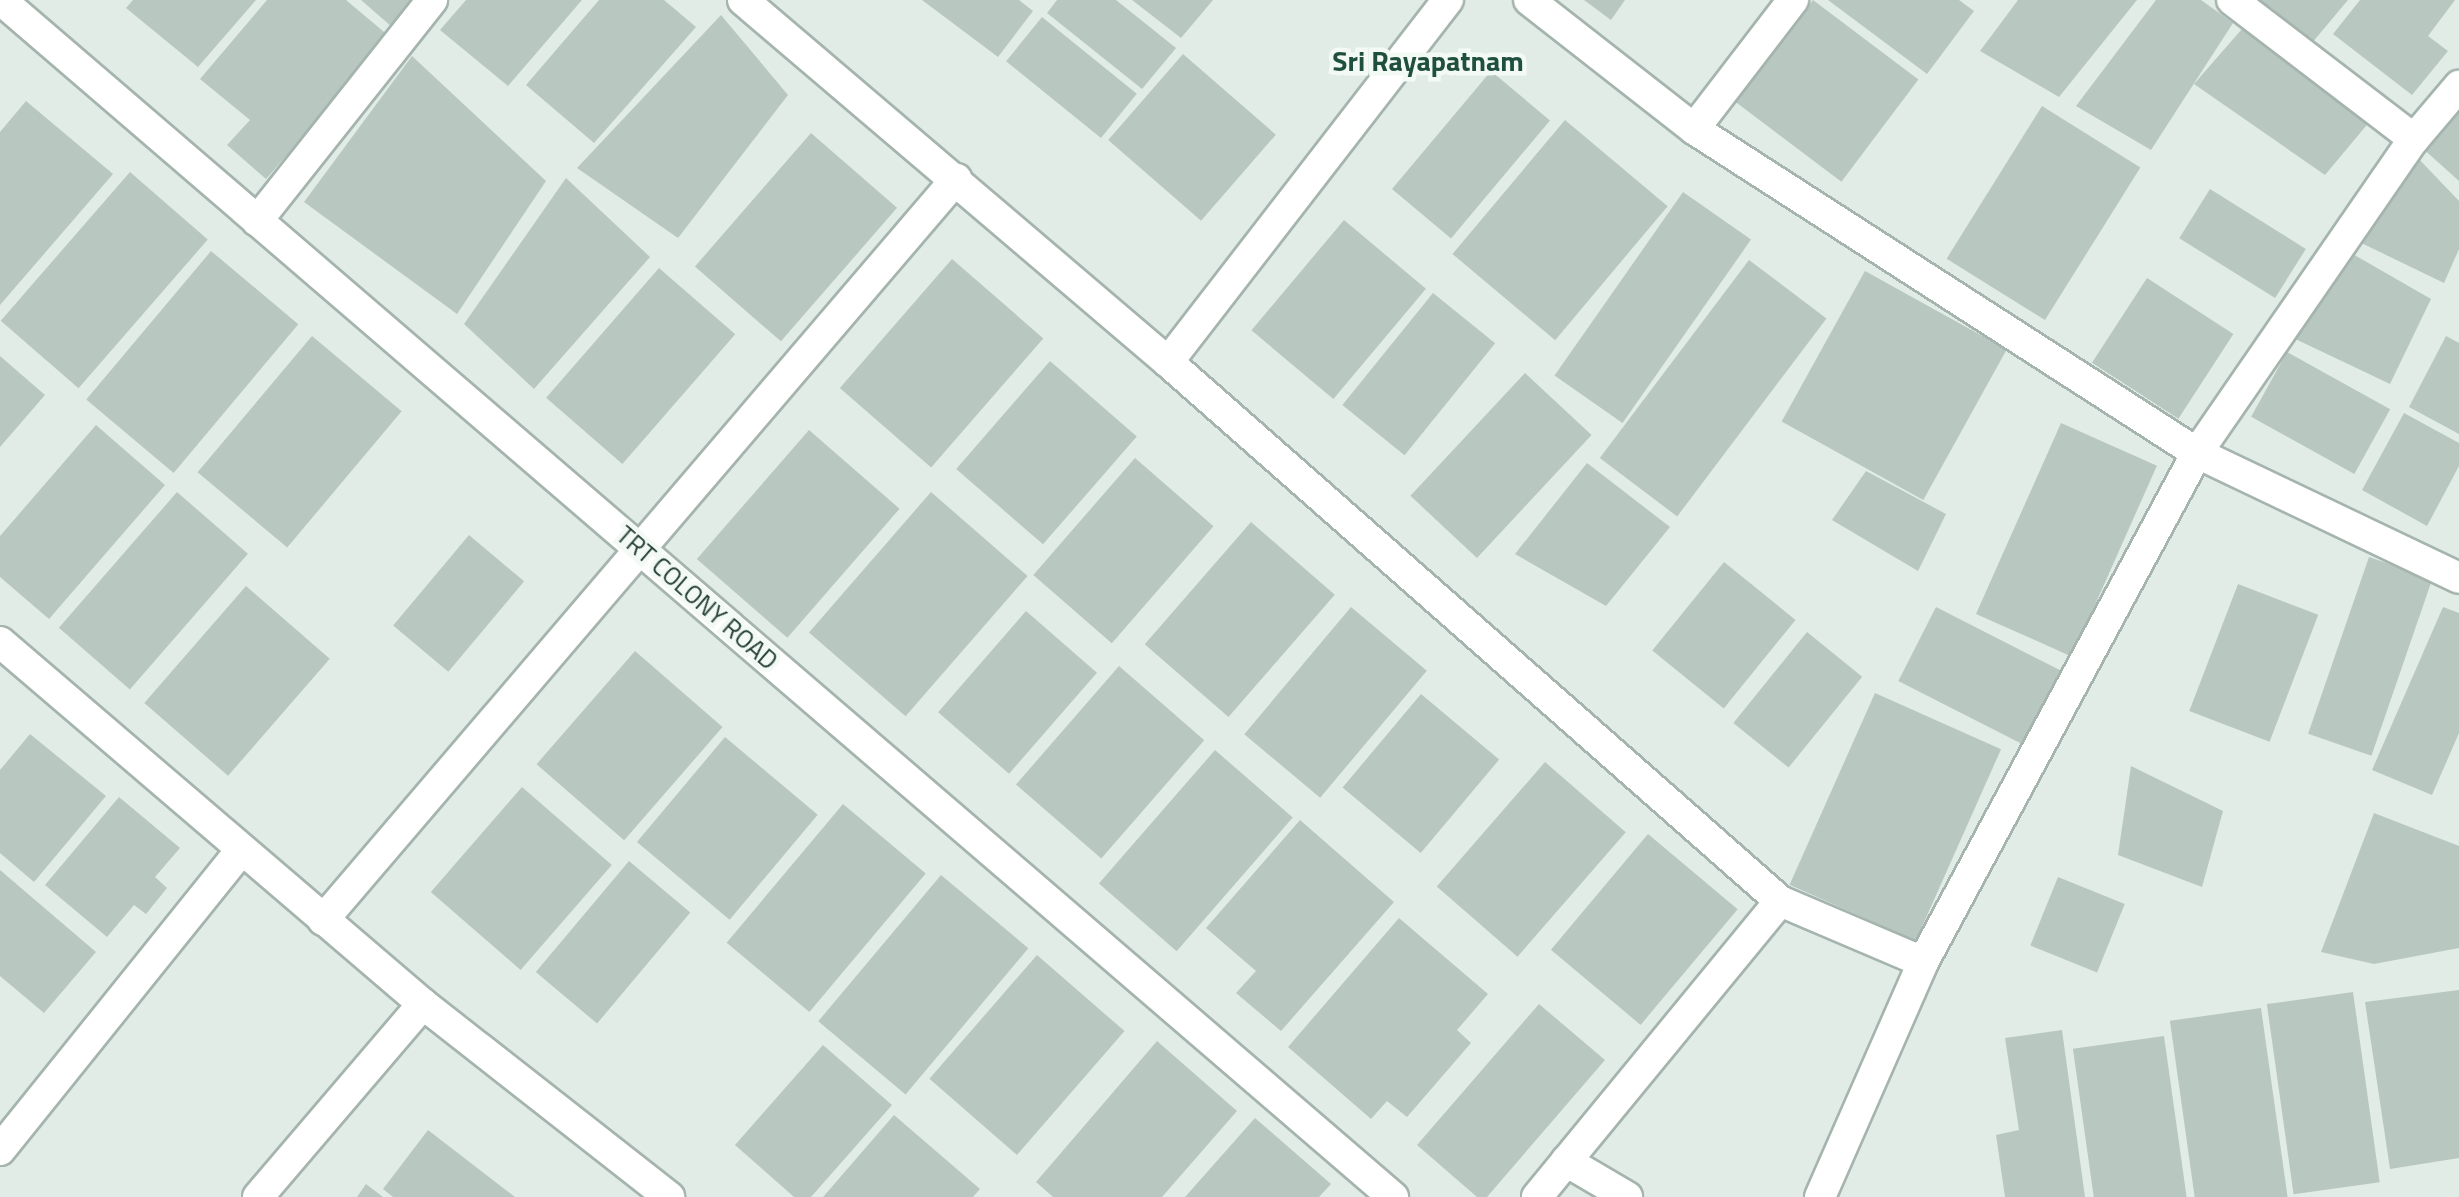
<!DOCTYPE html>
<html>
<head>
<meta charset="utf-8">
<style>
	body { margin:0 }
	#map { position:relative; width:2459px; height:1197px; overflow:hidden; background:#e2ece7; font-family:"Titillium Web",sans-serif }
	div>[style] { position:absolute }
	.building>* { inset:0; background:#b8c7c0; transform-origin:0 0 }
	.roads { filter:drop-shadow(2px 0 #a5b4ae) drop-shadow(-2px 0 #a5b4ae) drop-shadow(0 2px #a5b4ae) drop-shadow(0 -2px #a5b4ae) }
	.street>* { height:30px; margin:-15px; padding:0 15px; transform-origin:15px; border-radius:15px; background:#fff }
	span { translate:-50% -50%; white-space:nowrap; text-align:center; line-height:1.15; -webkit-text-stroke:9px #f3f9f5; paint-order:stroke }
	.street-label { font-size:25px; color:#223d34 }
	.neighbourhood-label { font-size:28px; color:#1f4f3f; font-weight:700 }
</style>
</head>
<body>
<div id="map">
	<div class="building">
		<i style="clip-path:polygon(133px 0,256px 0,198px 67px,126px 8px)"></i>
		<i style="clip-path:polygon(267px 0,346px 0,390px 37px,266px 179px,227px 145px,250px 120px,200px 79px)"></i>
		<i style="clip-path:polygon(361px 0,416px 0,392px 27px)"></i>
		<i style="clip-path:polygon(466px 0,582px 0,508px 86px,440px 30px)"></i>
		<i style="clip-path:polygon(599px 0,664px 0,696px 27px,594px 143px,526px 85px)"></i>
		<i style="clip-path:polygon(922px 0,1019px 0,1033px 11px,998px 57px)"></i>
		<i style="clip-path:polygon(1057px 0,1116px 0,1176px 48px,1142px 89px,1047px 13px)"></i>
		<i style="clip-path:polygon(1132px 0,1213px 0,1181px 38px)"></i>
		<i style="clip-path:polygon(1584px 0,1625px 0,1611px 20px)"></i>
		<i style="left:1813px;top:0;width:132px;height:128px;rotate:37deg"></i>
		<i style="clip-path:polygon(1828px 0,1959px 0,1974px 11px,1927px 74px)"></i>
		<i style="clip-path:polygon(2018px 0,2137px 0,2059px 97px,1980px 51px)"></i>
		<i style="clip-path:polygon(2156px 0,2201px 0,2233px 23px,2151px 150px,2076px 106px)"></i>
		<i style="clip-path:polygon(2244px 0,2348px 0,2306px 50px)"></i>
		<i style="clip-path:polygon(2360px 0,2455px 0,2428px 36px,2448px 51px,2412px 95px,2333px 34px)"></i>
		<i style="clip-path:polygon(721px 15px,788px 95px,678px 238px,577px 168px)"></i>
		<i style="left:1042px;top:17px;width:122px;height:57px;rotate:39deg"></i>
		<i style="clip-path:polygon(2248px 22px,2371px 120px,2325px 175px,2194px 84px)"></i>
		<i style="left:1183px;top:54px;width:123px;height:114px;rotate:41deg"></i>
		<i style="clip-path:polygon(412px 56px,546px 181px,457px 314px,304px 202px)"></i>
		<i style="left:1491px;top:71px;width:77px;height:154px;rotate:40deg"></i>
		<i style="clip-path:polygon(26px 101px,113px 174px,0 305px,0 132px)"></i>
		<i style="clip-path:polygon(2459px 104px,2459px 181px,2420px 146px)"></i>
		<i style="left:2042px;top:106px;width:116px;height:180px;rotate:32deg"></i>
		<i style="left:1565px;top:120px;width:134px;height:175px;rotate:40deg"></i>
		<i style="left:811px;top:133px;width:114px;height:177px;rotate:41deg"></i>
		<i style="clip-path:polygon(2416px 156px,2459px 201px,2459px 249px,2444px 283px,2353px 239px)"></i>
		<i style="left:130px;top:172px;width:103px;height:197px;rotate:41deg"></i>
		<i style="clip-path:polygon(566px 178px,650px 257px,534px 389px,464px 324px)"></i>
		<i style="left:2210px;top:189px;width:113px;height:58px;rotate:32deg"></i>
		<i style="left:1683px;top:192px;width:83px;height:224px;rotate:35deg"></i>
		<i style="left:1344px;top:220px;width:107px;height:144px;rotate:40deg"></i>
		<i style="left:211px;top:251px;width:114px;height:194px;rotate:40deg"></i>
		<i style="clip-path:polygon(2351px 253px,2431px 299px,2390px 384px,2289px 336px)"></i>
		<i style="left:952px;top:259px;width:121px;height:171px;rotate:41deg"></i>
		<i style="left:1749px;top:260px;width:97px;height:248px;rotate:37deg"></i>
		<i style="left:659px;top:268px;width:101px;height:172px;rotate:41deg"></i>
		<i style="left:1865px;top:271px;width:162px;height:172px;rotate:29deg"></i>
		<i style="left:2147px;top:278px;width:103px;height:101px;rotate:33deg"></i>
		<i style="left:1433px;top:293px;width:80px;height:144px;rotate:39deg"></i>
		<i style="left:312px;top:336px;width:117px;height:178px;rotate:40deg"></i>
		<i style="clip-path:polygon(2446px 336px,2459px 343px,2459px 434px,2409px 407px)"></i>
		<i style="left:2287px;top:352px;width:118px;height:74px;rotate:29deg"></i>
		<i style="clip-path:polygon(0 356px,45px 395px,0 447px)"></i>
		<i style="left:1050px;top:361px;width:115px;height:143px;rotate:41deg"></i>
		<i style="left:1525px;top:373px;width:91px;height:168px;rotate:43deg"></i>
		<i style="clip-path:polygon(2404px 413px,2459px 443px,2459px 466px,2427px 526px,2362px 490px)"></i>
		<i style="left:2061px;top:423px;width:105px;height:209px;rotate:24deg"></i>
		<i style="clip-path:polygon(96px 425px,165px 485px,49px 619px,0 577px,0 536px)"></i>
		<i style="left:809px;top:430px;width:120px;height:171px;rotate:41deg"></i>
		<i style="left:1135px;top:458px;width:104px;height:155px;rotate:41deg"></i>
		<i style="clip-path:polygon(1587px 463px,1670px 527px,1606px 606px,1515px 554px)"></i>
		<i style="clip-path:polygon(1866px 471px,1946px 514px,1918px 571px,1832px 520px)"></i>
		<i style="left:177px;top:492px;width:94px;height:180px;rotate:41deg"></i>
		<i style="left:931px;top:492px;width:128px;height:186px;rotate:41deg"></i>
		<i style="left:1251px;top:522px;width:111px;height:162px;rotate:41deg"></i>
		<i style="left:469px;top:535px;width:72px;height:118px;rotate:40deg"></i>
		<i style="left:2369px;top:557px;width:67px;height:187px;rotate:19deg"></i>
		<i style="left:1724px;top:562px;width:92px;height:114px;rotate:39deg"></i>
		<i style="left:2238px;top:584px;width:86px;height:136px;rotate:21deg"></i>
		<i style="left:246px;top:586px;width:111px;height:155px;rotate:41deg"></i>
		<i style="left:1351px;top:607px;width:99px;height:166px;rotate:40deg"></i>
		<i style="left:1936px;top:607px;width:140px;height:83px;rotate:27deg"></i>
		<i style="clip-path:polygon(2443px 607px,2459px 613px,2459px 733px,2432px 795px,2372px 770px)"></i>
		<i style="left:1026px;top:611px;width:94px;height:134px;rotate:41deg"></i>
		<i style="left:1807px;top:632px;width:71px;height:117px;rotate:39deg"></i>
		<i style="left:635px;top:651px;width:116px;height:150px;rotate:41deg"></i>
		<i style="left:1119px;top:666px;width:113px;height:157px;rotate:41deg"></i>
		<i style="left:1875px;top:693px;width:138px;height:210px;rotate:24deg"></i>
		<i style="left:1421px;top:694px;width:102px;height:122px;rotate:40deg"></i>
		<i style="clip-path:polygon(30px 734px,106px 796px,34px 882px,0 853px,0 770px)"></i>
		<i style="left:725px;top:737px;width:121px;height:137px;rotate:40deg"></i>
		<i style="left:1215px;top:750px;width:103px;height:177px;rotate:41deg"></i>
		<i style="left:1545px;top:762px;width:107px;height:165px;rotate:41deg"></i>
		<i style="clip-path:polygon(2131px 766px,2223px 811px,2202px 887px,2118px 855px)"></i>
		<i style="left:522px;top:787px;width:119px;height:139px;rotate:41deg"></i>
		<i style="clip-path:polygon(119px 797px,180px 848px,155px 877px,167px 888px,146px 914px,134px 905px,107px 937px,45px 885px)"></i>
		<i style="left:843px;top:804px;width:108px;height:181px;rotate:40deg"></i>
		<i style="clip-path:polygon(2374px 813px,2459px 846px,2459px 948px,2374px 964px,2321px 952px)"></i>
		<i style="clip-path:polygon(1300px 820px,1394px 902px,1281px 1031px,1236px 993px,1256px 971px,1206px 928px)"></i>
		<i style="left:1648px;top:834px;width:117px;height:151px;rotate:40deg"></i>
		<i style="left:629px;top:861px;width:80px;height:145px;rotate:40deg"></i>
		<i style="clip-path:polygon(0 870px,96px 952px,44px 1013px,0 976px)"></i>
		<i style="left:941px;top:875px;width:114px;height:191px;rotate:40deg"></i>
		<i style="left:2058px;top:877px;width:72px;height:74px;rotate:22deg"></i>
		<i style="clip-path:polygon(1399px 918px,1488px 994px,1457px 1030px,1471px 1043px,1407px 1117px,1387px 1101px,1371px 1119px,1288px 1047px)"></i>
		<i style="left:1037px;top:955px;width:116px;height:164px;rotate:41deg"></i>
		<i style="clip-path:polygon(2459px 990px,2459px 1158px,2390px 1169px,2365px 1002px)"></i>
		<i style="left:2353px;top:992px;width:192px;height:87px;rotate:82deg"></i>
		<i style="clip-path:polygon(1539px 1004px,1605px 1060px,1487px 1197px,1477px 1197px,1417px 1145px)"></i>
		<i style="left:2261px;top:1008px;width:191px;height:92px;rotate:82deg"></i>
		<i style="clip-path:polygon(2062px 1030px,2085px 1197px,2005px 1197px,1996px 1135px,2019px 1130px,2005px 1038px)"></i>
		<i style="left:2164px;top:1036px;width:163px;height:92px;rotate:82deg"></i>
		<i style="clip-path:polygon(1157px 1041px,1237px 1111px,1162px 1197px,1053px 1197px,1036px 1182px)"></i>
		<i style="clip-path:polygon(823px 1045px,892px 1105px,811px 1197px,794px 1197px,735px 1145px)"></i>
		<i style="clip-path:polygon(894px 1115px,980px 1189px,973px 1197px,823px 1197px)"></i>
		<i style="clip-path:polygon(1255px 1118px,1331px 1184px,1319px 1197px,1185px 1197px)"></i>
		<i style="clip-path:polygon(428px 1130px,515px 1197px,393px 1197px,383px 1189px)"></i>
		<i style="clip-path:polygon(366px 1184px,383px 1197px,357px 1197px)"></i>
	</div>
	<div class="roads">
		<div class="street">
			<i style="left:1px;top:0;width:1836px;rotate:40.69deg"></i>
			<i style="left:743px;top:0;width:558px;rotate:40.42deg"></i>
			<i style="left:1168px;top:362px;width:816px;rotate:41.37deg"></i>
			<i style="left:1780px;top:901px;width:383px;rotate:129.4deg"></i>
			<i style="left:1529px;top:0;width:209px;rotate:38deg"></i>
			<i style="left:1694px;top:129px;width:598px;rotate:32.79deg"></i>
			<i style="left:2197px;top:453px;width:290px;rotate:25.5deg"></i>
			<i style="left:2232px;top:0;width:229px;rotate:37.4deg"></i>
			<i style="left:1694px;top:129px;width:163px;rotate:-52.5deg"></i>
			<i style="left:257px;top:221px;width:282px;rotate:-51.6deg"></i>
			<i style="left:1168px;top:362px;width:458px;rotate:-52.3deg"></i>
			<i style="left:0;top:642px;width:557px;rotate:40.56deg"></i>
			<i style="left:423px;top:1004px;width:313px;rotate:38.1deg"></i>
			<i style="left:1780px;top:901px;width:155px;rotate:23.1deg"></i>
			<i style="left:323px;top:920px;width:975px;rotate:-49.49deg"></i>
			<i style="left:0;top:1150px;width:383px;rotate:-51.2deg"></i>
			<i style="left:1566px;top:1161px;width:71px;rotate:30.5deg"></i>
			<i style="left:258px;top:1197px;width:254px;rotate:-49.5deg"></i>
			<i style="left:1820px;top:1197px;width:257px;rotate:-66.3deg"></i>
			<i style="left:1923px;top:962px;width:578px;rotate:-61.71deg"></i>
			<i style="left:2197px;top:453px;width:382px;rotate:-55.4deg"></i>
			<i style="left:2414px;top:139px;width:70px;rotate:-49.7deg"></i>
		</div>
	</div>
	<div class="street-label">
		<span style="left:697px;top:598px;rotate:41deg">TRT COLONY ROAD</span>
	</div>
	<div class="neighbourhood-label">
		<span style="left:1428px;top:61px">Sri Rayapatnam</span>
	</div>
</div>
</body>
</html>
